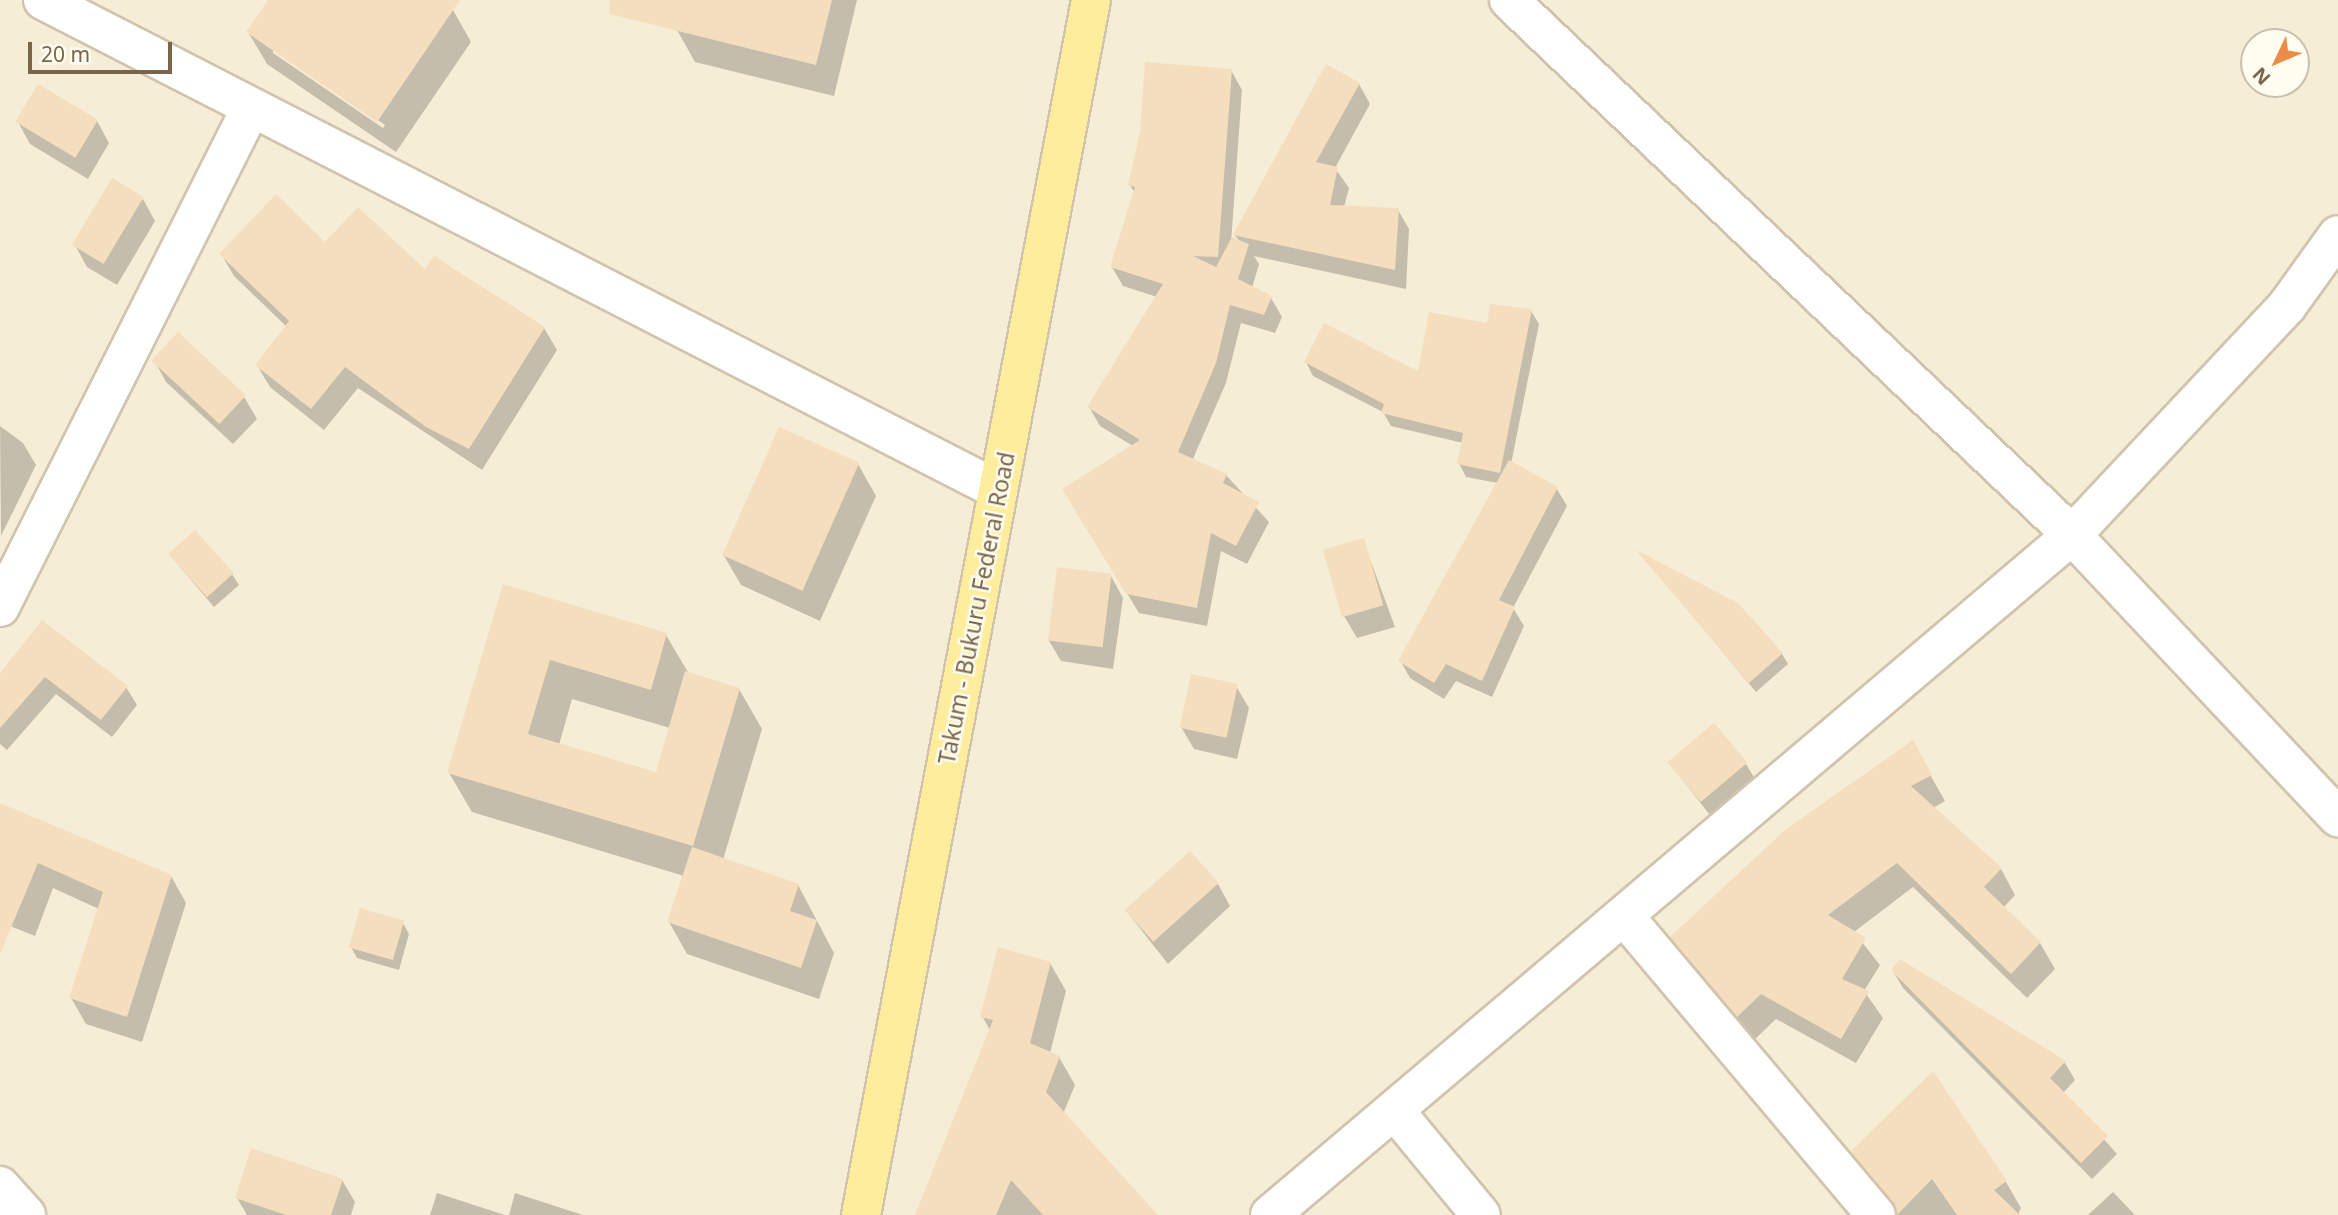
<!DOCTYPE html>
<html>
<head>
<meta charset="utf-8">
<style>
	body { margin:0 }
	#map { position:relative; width:2338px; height:1215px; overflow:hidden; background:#fef9e8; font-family:"Noto Sans",sans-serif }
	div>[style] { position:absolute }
	.residential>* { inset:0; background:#f6edd6 }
	.shadow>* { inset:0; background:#0003 }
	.building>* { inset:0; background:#f5debe; transform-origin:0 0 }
	.roads { filter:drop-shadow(2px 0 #d1c3ac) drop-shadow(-2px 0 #d1c3ac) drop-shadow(0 2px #d1c3ac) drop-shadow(0 -2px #d1c3ac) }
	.minor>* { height:38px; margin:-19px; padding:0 19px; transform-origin:19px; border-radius:19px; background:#fff }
	.major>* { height:38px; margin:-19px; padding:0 19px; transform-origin:19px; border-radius:19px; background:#ffed9e }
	span { translate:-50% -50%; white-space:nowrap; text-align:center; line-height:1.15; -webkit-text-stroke:5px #fffcf0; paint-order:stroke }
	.street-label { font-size:23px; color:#7a644a }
	.north { position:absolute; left:2240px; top:28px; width:70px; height:70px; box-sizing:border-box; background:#fffcf0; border:2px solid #cabfae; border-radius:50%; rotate:226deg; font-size:19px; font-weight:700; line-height:28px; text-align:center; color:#7a644a }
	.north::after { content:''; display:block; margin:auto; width:24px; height:32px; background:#ed8c48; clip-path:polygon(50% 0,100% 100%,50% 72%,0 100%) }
	.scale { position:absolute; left:28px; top:42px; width:144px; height:32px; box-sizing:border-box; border:4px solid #7a644a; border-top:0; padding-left:9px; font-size:21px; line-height:24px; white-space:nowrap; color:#7a644a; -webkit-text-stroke:5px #fffcf0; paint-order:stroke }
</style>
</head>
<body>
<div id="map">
	<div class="residential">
		<i style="clip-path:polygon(evenodd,0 0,2338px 0,2338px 1215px,0 1215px,0 0,2254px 42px,2296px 42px,2296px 84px,2254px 84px,2254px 42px)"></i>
	</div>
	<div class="shadow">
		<i style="clip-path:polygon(evenodd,270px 0,438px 0,453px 10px,471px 42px,396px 152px,267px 64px,248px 32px,270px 0,273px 48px,385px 125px,383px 128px,273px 53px,273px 48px)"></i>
		<i style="clip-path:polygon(684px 0,857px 0,834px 96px,695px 62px,677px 30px)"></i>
		<i style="clip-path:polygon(1231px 70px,1242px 90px,1231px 243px,1239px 241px,1235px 235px,1359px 84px,1370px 104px,1335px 168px,1349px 188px,1344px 207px,1398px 210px,1409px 229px,1406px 289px,1254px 256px,1259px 264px,1252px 288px,1271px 298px,1282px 317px,1275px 333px,1241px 323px,1226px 383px,1192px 461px,1226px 475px,1269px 522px,1247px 564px,1221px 551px,1207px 626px,1139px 613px,1075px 508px,1133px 446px,1100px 426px,1089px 407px,1157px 297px,1123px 286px,1112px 267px,1135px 193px,1130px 185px)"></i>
		<i style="clip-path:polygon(97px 121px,109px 143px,88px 179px,30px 144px,18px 122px)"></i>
		<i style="clip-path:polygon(143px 199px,155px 221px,117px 285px,87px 267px,75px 245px)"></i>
		<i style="clip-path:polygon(326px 244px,426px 271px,544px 328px,557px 350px,482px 470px,358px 388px,324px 430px,270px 387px,257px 365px,287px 327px,234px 276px,221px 254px)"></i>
		<i style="clip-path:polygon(1531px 311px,1539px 324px,1511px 464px,1557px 489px,1567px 506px,1513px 608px,1524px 626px,1492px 697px,1456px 681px,1444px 699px,1410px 678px,1400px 660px,1498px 483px,1466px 477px,1459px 463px,1463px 443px,1391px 426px,1383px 412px,1313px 376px,1306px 362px,1419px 374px,1489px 325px)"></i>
		<i style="clip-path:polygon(154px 360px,244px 397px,257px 419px,233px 444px,166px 382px)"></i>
		<i style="clip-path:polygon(0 426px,23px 443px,36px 465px,1px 536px)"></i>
		<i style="clip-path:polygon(858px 464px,876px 496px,820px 621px,741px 585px,723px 554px)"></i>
		<i style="clip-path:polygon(1363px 540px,1395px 627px,1357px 638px,1344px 616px)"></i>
		<i style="clip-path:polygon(1641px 554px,1782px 654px,1788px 664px,1756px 692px)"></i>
		<i style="clip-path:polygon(170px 555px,232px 574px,239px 585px,214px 607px)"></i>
		<i style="clip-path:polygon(1111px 576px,1123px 598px,1113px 669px,1061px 661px,1048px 639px)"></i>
		<i style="clip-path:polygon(evenodd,504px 586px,666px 635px,689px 674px,739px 689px,762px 729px,723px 860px,798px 885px,834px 953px,819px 999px,687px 954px,669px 922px,684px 876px,472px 812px,449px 773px,504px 586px,572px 699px,670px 728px,657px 774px,559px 745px,572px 699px)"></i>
		<i style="clip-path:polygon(42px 622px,126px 687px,137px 705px,112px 737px,56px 694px,7px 750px,0 744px,0 674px)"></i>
		<i style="clip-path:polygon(1236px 686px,1249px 708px,1237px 759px,1194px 749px,1181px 727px)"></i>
		<i style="clip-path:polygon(1912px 743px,1945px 801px,1933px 808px,2001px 869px,2015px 895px,2003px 908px,2040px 943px,2055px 969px,2027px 998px,1913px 887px,1854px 932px,1880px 965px,1864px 991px,1883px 1018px,1856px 1063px,1776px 1019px,1753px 1041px,1672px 937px)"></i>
		<i style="clip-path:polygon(1746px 764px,1759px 786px,1716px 823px,1671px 765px)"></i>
		<i style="clip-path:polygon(0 807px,171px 876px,186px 903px,142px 1042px,86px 1024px,71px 998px,99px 909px,53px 888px,35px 936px,0 922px)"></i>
		<i style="clip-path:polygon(1218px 884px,1230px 906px,1168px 964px,1128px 913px)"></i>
		<i style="clip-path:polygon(403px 923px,409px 934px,399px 970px,357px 958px,351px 947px)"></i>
		<i style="clip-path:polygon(1901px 961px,2065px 1063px,2075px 1080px,2063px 1093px,2117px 1154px,2092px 1179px,1903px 988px,1893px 971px)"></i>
		<i style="clip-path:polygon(1050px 963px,1066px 991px,1050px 1053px,1059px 1057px,1075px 1085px,1063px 1114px,1155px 1215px,917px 1215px,990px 1030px,982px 1016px)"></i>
		<i style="clip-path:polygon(1933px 1074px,2006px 1182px,2021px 1208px,2018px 1215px,1897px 1215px,1868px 1178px,1853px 1152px)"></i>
		<i style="clip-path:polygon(342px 1180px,355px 1202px,351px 1215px,247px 1215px,237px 1198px)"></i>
		<i style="clip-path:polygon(2113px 1192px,2135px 1215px,2088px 1215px)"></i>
		<i style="clip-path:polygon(437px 1193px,505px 1215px,430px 1215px)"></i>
		<i style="clip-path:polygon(515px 1193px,583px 1215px,509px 1215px)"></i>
	</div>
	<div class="building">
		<i style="clip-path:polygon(268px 0,460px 0,377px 122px,246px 32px)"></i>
		<i style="clip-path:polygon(610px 0,832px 0,816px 65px,609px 14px)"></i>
		<i style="clip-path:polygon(1145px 62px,1232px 69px,1218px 257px,1193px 256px,1216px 267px,1232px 237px,1249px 244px,1238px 279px,1272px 296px,1264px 315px,1230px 305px,1216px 363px,1178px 452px,1227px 474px,1223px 483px,1259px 502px,1236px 546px,1211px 533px,1197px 608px,1126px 594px,1062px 489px,1140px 440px,1087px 407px,1163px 284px,1110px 267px,1135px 187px,1128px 185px,1140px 132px)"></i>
		<i style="clip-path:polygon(1326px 64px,1360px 83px,1316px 162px,1338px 167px,1330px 205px,1399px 208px,1395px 270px,1233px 235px)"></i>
		<i style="left:38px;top:84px;width:70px;height:44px;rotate:31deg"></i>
		<i style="left:112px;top:178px;width:37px;height:78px;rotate:31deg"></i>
		<i style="clip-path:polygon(276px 194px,325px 242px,358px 207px,425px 269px,434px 256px,545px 327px,469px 449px,426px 427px,345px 367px,311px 409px,255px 365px,289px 321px,219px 254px)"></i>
		<i style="clip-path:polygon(1490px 304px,1532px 309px,1500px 473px,1457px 464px,1463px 433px,1381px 413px,1384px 404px,1304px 362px,1324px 323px,1418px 371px,1429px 312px,1487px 323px)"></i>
		<i style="left:178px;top:332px;width:93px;height:39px;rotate:43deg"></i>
		<i style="left:779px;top:427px;width:88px;height:140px;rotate:24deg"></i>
		<i style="clip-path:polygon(1509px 460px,1558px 487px,1499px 600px,1515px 607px,1482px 681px,1446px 664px,1434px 683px,1398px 661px)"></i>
		<i style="left:195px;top:530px;width:58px;height:36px;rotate:48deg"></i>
		<i style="left:1364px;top:538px;width:70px;height:43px;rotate:74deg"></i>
		<i style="clip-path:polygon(1636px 550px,1738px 603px,1783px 653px,1749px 683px)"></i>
		<i style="left:1057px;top:567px;width:55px;height:74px;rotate:7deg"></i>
		<i style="clip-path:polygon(503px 584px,667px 633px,651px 690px,550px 660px,528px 734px,656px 772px,685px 671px,740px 688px,693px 846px,447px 773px)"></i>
		<i style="clip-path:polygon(42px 620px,128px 686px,101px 720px,45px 677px,0 728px,0 673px)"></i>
		<i style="left:1191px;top:674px;width:48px;height:55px;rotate:12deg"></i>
		<i style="left:1714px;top:723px;width:52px;height:61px;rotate:50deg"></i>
		<i style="clip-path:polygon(1913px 740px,1932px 775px,1911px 786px,2002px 868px,1984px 887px,2041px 942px,2011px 974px,1897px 863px,1828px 915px,1866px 938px,1842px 979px,1869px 991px,1841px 1039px,1761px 994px,1737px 1017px,1670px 937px,1785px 830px)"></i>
		<i style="clip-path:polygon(0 803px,172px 875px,127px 1017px,69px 998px,103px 892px,38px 863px,0 954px)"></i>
		<i style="clip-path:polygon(692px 847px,799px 884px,790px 911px,817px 920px,801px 968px,667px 922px)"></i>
		<i style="left:1190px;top:851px;width:43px;height:88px;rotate:48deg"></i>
		<i style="left:360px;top:908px;width:46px;height:41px;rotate:16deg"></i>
		<i style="clip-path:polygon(998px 947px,1051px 962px,1030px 1043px,1060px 1056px,1046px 1092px,1158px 1215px,1043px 1215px,1011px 1180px,996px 1215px,915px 1215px,993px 1020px,980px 1017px)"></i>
		<i style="clip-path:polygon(1900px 959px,2066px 1061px,2050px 1078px,2108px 1136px,2081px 1163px,1891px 970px)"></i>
		<i style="clip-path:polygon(1933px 1071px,2007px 1181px,1994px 1190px,2020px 1215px,1957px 1215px,1932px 1179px,1897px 1215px,1851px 1151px)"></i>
		<i style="clip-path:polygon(251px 1148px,343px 1179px,331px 1215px,286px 1215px,235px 1198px)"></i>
	</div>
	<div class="roads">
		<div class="minor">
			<i style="left:43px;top:0;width:1073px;rotate:27.16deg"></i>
			<i style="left:1509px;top:0;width:777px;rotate:43.54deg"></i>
			<i style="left:2072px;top:535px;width:388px;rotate:46.7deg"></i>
			<i style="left:0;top:607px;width:556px;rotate:-63.3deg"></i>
			<i style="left:1624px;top:916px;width:391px;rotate:49.9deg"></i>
			<i style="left:1394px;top:1110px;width:136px;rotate:50.4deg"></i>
			<i style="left:0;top:1186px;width:39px;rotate:48deg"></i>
			<i style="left:1270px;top:1215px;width:1051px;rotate:-40.29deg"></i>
			<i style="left:2072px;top:535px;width:314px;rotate:-46.8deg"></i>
			<i style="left:2287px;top:306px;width:87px;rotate:-54.3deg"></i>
		</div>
		<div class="major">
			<i style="left:861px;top:1215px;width:1237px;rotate:-79.28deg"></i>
		</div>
	</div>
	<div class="street-label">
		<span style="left:976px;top:608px;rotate:-79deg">Takum - Bukuru Federal Road</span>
	</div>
	<div class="north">N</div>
	<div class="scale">20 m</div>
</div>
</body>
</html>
